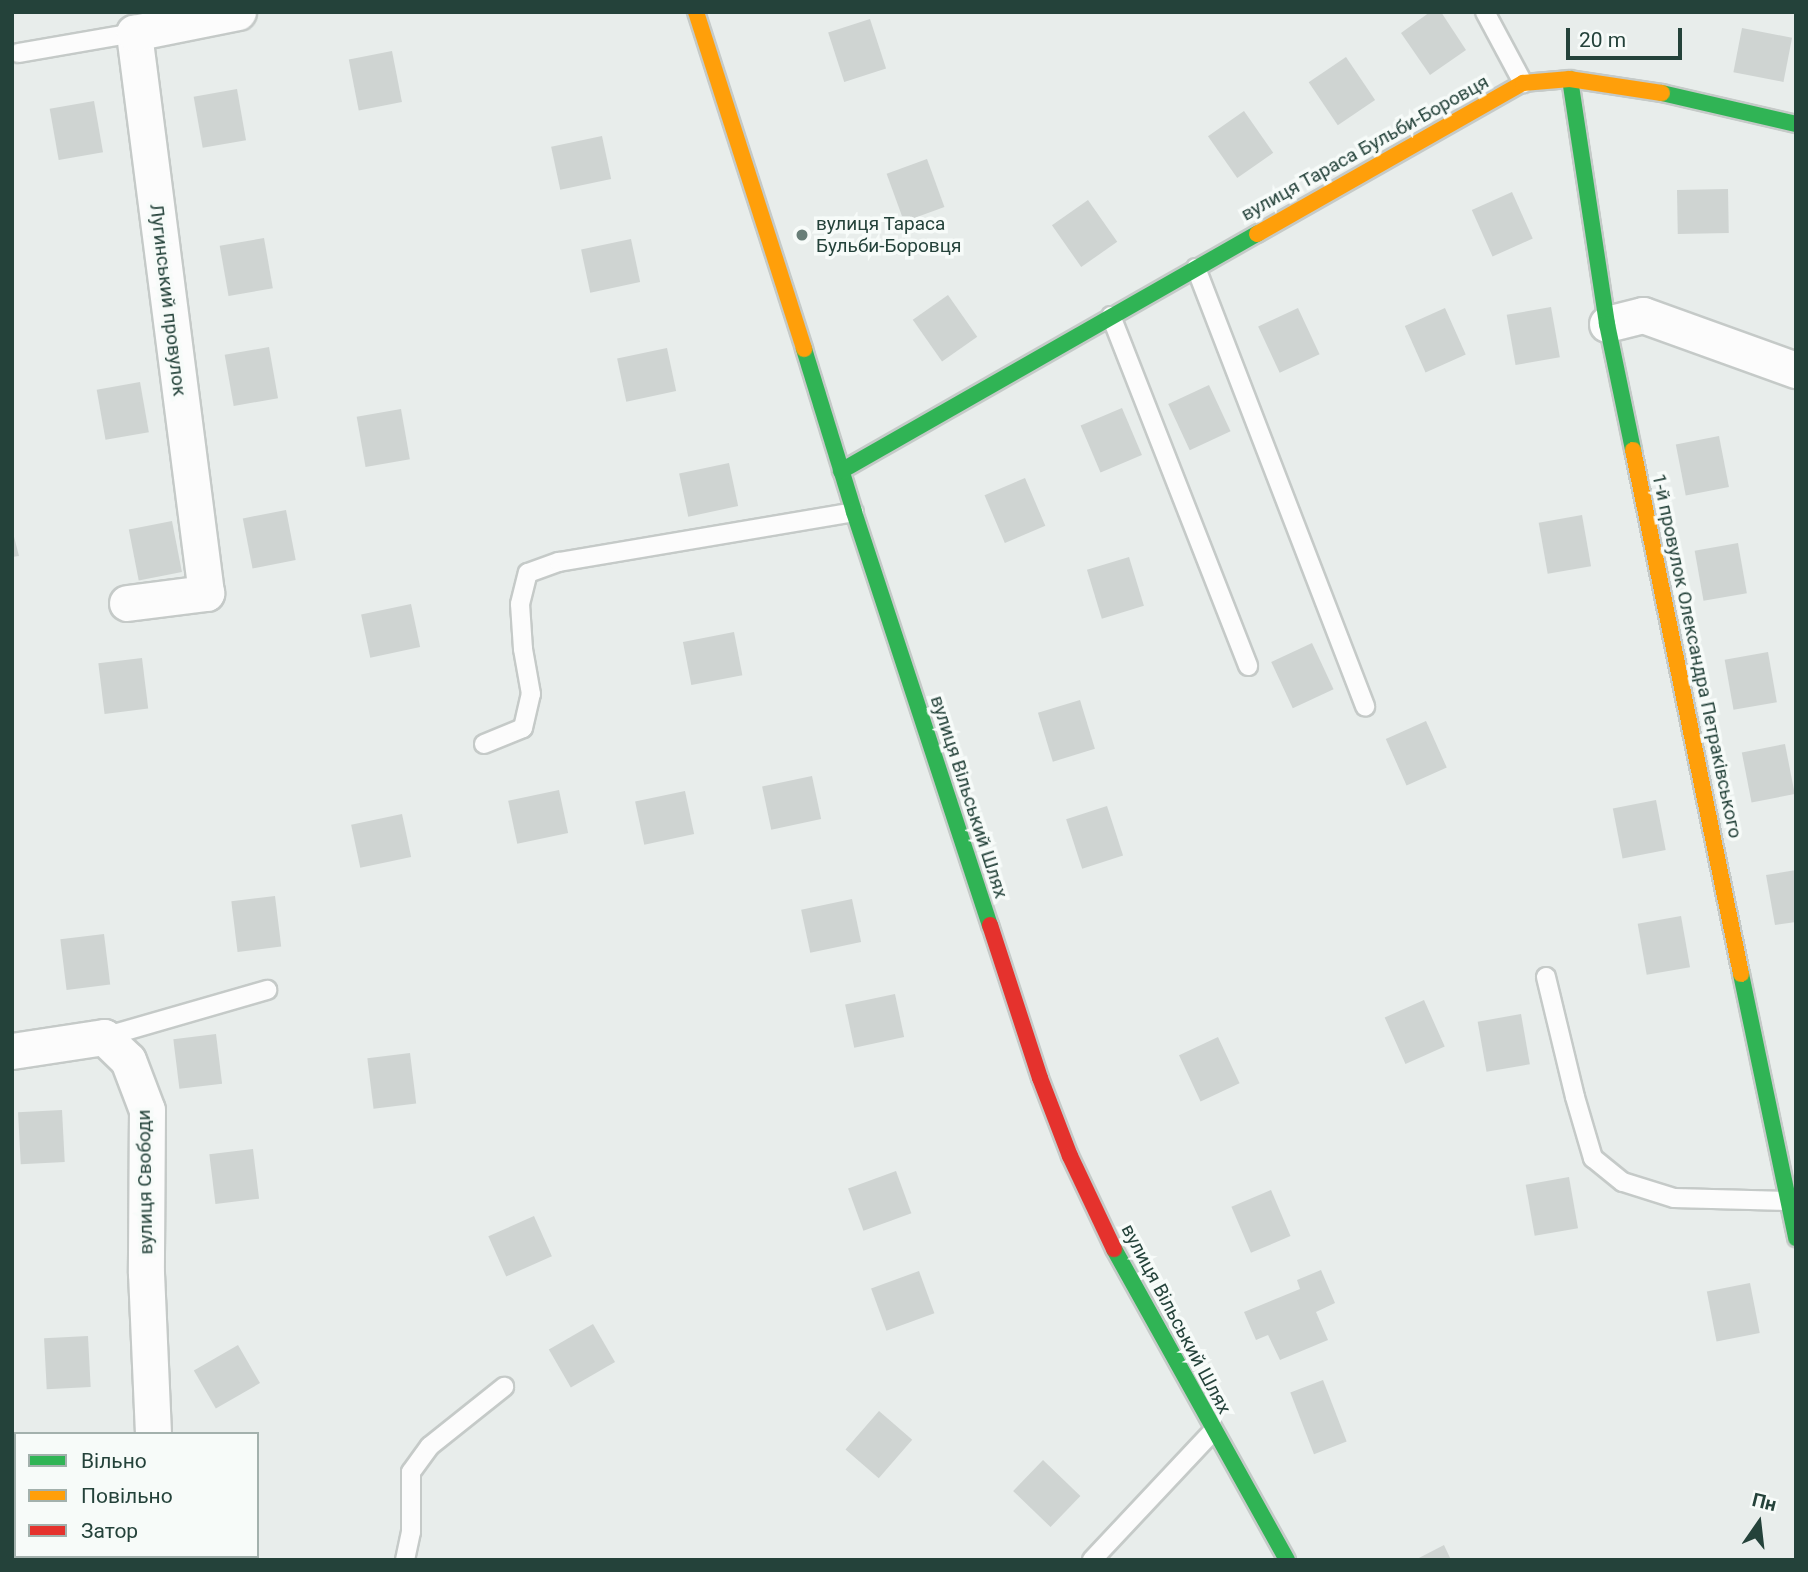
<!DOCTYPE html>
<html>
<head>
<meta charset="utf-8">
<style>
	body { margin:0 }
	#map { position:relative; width:1808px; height:1572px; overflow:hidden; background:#e8edeb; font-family:Roboto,sans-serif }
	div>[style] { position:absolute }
	.building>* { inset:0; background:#cfd4d2; transform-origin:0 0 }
	.roads { filter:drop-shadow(2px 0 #c5cac8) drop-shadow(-2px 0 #c5cac8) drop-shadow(0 2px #c5cac8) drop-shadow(0 -2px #c5cac8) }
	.lane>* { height:18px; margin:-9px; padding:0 9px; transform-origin:9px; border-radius:9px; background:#fcfcfc }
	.street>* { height:35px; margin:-17.5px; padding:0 17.5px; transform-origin:17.5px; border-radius:17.5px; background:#fcfcfc }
	.fast>* { height:16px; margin:-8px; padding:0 8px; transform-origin:8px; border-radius:8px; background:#30b455 }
	.slow>* { height:16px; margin:-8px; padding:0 8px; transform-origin:8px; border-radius:8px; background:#ff9f0a }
	.jam>* { height:16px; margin:-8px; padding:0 8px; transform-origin:8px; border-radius:8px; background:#e5322d }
	.dots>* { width:19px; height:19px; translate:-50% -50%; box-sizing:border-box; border:4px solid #f7fbf9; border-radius:50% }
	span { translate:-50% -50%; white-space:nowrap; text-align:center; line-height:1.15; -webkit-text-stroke:7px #f7fbf9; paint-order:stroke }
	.street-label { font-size:19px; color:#24423a }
	.poi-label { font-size:19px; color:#24423a }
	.left { translate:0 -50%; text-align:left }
	.frame { position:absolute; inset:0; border:14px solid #24423a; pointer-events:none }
	.legend { position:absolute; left:14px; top:1432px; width:245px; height:126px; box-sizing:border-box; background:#f7fbf9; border:2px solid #a3b1ad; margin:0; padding:9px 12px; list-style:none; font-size:21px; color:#24423a }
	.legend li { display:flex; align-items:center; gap:14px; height:35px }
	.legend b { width:35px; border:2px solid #a3b1ad }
	.north { position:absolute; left:1724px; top:1488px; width:70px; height:70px; -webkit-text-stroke:5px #f7fbf9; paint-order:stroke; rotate:14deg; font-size:19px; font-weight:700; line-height:28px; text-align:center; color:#24423a }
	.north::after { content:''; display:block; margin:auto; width:24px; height:32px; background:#24423a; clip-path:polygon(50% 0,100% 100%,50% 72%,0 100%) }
	.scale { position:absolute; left:1566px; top:28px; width:116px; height:32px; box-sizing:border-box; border:4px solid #24423a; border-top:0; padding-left:9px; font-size:21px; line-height:24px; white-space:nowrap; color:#24423a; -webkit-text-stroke:5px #f7fbf9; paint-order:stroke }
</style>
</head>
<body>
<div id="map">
	<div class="building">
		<i style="clip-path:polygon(1430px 12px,1441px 12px,1466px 50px,1430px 75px,1401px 33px)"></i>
		<i style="left:870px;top:19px;width:52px;height:44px;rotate:72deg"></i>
		<i style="left:1742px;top:28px;width:51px;height:45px;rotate:11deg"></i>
		<i style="left:392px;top:51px;width:52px;height:44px;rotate:79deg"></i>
		<i style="left:1346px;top:57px;width:52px;height:45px;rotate:56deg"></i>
		<i style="left:237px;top:89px;width:52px;height:44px;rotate:80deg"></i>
		<i style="left:94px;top:101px;width:52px;height:45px;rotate:80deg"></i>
		<i style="left:1244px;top:111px;width:51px;height:44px;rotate:55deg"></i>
		<i style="left:602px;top:136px;width:44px;height:52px;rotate:78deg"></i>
		<i style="left:927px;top:159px;width:51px;height:43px;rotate:70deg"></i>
		<i style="left:1728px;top:189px;width:44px;height:51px;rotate:89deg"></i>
		<i style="left:1512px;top:192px;width:51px;height:44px;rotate:66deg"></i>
		<i style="left:1088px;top:200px;width:51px;height:44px;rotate:55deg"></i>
		<i style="left:264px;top:238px;width:51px;height:45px;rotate:80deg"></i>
		<i style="left:631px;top:239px;width:44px;height:51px;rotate:78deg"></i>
		<i style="left:948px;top:295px;width:51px;height:43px;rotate:55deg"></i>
		<i style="left:1551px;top:307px;width:51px;height:45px;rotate:80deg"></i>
		<i style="left:1298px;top:308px;width:51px;height:44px;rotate:65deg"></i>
		<i style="left:1445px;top:308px;width:51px;height:44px;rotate:66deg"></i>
		<i style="left:269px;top:347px;width:52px;height:45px;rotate:80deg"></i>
		<i style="left:667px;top:348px;width:44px;height:51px;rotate:78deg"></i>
		<i style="left:140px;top:382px;width:51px;height:44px;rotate:80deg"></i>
		<i style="left:1209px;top:385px;width:51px;height:45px;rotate:65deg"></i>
		<i style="left:1122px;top:408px;width:51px;height:45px;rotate:67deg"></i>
		<i style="left:401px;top:409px;width:51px;height:45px;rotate:80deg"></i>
		<i style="left:1719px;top:436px;width:52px;height:44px;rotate:79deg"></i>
		<i style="left:729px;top:463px;width:44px;height:51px;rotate:78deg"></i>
		<i style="left:1025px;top:478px;width:52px;height:44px;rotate:67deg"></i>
		<i style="left:286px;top:510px;width:51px;height:44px;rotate:79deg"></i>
		<i style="left:1582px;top:515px;width:52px;height:44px;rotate:80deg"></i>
		<i style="left:172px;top:521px;width:52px;height:44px;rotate:79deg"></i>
		<i style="clip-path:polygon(12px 529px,19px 556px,12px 557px)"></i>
		<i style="left:1738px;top:543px;width:51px;height:44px;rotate:80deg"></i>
		<i style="left:1129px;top:557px;width:51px;height:44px;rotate:73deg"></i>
		<i style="left:411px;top:604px;width:44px;height:51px;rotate:78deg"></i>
		<i style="left:734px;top:632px;width:44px;height:52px;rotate:79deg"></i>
		<i style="left:1312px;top:643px;width:51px;height:45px;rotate:65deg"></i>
		<i style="left:1768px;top:652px;width:51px;height:44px;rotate:80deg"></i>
		<i style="left:142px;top:658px;width:51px;height:44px;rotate:83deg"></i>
		<i style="left:1080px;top:700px;width:51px;height:44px;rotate:73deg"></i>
		<i style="left:1426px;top:721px;width:51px;height:44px;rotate:66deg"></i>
		<i style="left:1785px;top:744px;width:51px;height:44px;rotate:79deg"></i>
		<i style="left:812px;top:776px;width:44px;height:51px;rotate:78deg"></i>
		<i style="left:559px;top:790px;width:44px;height:52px;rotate:78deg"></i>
		<i style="left:685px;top:791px;width:44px;height:51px;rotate:78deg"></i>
		<i style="left:1656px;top:800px;width:51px;height:44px;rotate:79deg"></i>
		<i style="left:1107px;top:806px;width:52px;height:43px;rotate:72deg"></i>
		<i style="left:402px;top:814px;width:44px;height:52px;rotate:78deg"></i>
		<i style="clip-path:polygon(1796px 870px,1796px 922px,1775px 925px,1766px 875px)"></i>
		<i style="left:275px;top:896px;width:51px;height:44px;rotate:83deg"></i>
		<i style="left:852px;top:899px;width:44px;height:52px;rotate:78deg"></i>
		<i style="left:1681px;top:916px;width:52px;height:44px;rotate:80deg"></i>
		<i style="left:104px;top:934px;width:51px;height:44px;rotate:83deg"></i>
		<i style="left:895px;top:994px;width:44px;height:51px;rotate:78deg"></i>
		<i style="left:1424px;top:1000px;width:51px;height:43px;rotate:66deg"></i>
		<i style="left:1521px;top:1014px;width:51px;height:44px;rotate:80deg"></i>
		<i style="left:216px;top:1034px;width:50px;height:43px;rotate:83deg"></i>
		<i style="left:1218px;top:1037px;width:51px;height:43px;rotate:65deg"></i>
		<i style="left:410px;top:1053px;width:51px;height:43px;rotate:83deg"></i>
		<i style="left:62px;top:1110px;width:52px;height:44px;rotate:87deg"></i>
		<i style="left:253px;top:1149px;width:50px;height:44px;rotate:83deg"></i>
		<i style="left:896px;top:1171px;width:45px;height:51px;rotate:70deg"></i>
		<i style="left:1569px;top:1177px;width:52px;height:44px;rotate:80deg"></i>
		<i style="left:1271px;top:1190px;width:50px;height:43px;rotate:67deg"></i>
		<i style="left:534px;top:1216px;width:44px;height:50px;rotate:66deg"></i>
		<i style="clip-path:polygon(1321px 1270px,1335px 1303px,1316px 1312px,1328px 1340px,1280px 1360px,1268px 1335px,1256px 1340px,1244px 1312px,1300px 1289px,1297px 1280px)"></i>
		<i style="left:919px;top:1271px;width:45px;height:51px;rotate:70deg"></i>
		<i style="left:1750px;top:1283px;width:51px;height:44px;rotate:79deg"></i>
		<i style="left:593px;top:1324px;width:44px;height:51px;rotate:60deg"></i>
		<i style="left:88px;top:1336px;width:51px;height:44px;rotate:87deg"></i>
		<i style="left:238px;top:1345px;width:44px;height:51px;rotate:60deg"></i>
		<i style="left:1323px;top:1380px;width:66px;height:35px;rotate:69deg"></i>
		<i style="left:879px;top:1411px;width:44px;height:51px;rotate:41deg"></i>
		<i style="left:1043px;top:1460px;width:52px;height:43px;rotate:44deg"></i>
		<i style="clip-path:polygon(1444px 1545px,1451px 1560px,1415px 1560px)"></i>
		<i style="clip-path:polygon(203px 1556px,256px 1556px,250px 1560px,205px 1560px)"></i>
	</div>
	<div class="roads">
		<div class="lane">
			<i style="left:1485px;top:12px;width:81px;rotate:61.8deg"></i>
			<i style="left:18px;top:53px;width:118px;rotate:-9.8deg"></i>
			<i style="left:1196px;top:268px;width:470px;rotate:68.9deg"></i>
			<i style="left:1111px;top:316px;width:376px;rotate:68.6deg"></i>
			<i style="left:484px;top:744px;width:42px;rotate:-22.3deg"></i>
			<i style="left:523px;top:728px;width:35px;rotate:-77deg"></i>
			<i style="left:531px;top:694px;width:46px;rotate:-100.1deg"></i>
			<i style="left:523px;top:649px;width:45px;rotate:-93.8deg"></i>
			<i style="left:520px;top:604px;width:32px;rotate:-76deg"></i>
			<i style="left:528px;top:573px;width:33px;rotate:-20deg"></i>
			<i style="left:559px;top:562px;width:299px;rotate:-9.6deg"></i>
			<i style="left:1546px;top:977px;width:123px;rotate:76.4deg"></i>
			<i style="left:1575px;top:1097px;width:64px;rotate:73.6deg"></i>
			<i style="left:1593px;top:1158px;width:38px;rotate:39deg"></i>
			<i style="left:1623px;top:1182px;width:53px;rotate:17.4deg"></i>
			<i style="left:1674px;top:1198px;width:114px;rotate:1.5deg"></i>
			<i style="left:104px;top:1037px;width:170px;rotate:-16.1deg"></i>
			<i style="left:405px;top:1560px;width:29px;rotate:-78deg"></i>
			<i style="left:411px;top:1532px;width:60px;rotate:-90deg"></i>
			<i style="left:411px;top:1472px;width:32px;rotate:-54deg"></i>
			<i style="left:430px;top:1446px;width:95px;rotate:-38.6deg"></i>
			<i style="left:1092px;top:1560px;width:177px;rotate:-46.8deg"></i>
		</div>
		<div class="street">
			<i style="left:1607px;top:324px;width:37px;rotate:-14deg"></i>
			<i style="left:1643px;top:315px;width:163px;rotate:19.8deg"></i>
			<i style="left:127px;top:603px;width:80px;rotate:-7.2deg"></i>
			<i style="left:206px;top:593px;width:565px;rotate:-97.33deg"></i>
			<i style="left:134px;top:33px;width:106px;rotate:-11.4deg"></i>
			<i style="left:12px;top:1051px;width:93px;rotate:-8.7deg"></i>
			<i style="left:104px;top:1037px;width:33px;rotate:44deg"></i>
			<i style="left:128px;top:1060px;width:53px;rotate:69.2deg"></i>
			<i style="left:147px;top:1110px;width:163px;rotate:90.4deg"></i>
			<i style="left:146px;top:1273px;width:161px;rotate:87.5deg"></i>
			<i style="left:162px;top:1556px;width:4px;rotate:76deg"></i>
		</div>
		<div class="fast">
			<i style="left:1570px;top:79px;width:248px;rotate:81.4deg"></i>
			<i style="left:1607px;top:324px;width:129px;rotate:78.3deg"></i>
			<i style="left:1662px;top:93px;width:138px;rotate:13deg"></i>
			<i style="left:804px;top:349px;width:170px;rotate:72.9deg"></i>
			<i style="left:854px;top:512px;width:435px;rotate:71.8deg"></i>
			<i style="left:841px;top:471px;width:479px;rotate:-29.7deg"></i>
			<i style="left:1741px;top:974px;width:270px;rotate:78.2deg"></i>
			<i style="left:1114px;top:1249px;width:356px;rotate:60.9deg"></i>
		</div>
		<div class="slow">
			<i style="left:696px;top:12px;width:354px;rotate:72.2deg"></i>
			<i style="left:1257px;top:234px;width:306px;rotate:-29.6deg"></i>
			<i style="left:1523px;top:83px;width:47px;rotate:-4.9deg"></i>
			<i style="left:1570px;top:79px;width:93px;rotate:8.7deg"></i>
			<i style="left:1633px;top:450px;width:535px;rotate:78.35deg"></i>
		</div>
		<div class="jam">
			<i style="left:990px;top:925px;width:161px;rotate:71.9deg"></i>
			<i style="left:1040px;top:1078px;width:84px;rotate:69deg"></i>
			<i style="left:1070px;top:1156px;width:103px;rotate:64.7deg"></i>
		</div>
	</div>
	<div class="dots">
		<i style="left:802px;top:235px;background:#697e78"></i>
	</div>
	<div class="street-label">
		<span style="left:1365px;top:148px;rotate:-29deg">вулиця Тараса Бульби-Боровця</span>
		<span style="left:168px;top:300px;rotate:83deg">Лугинський провулок</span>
		<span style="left:1697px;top:656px;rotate:78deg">1-й провулок Олександра Петраківського</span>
		<span style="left:969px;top:797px;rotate:72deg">вулиця Вільський Шлях</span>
		<span style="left:145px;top:1182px;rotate:-91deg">вулиця Свободи</span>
		<span style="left:1176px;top:1319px;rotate:62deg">вулиця Вільський Шлях</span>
	</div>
	<div class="poi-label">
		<span class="left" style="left:816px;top:235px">вулиця Тараса<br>Бульби-Боровця</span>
	</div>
	<div class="frame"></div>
	<ul class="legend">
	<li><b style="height:9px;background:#30b455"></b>Вільно</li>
	<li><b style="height:9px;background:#ff9f0a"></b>Повільно</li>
	<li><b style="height:9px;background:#e5322d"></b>Затор</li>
	</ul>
	<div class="north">Пн</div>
	<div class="scale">20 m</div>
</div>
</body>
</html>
